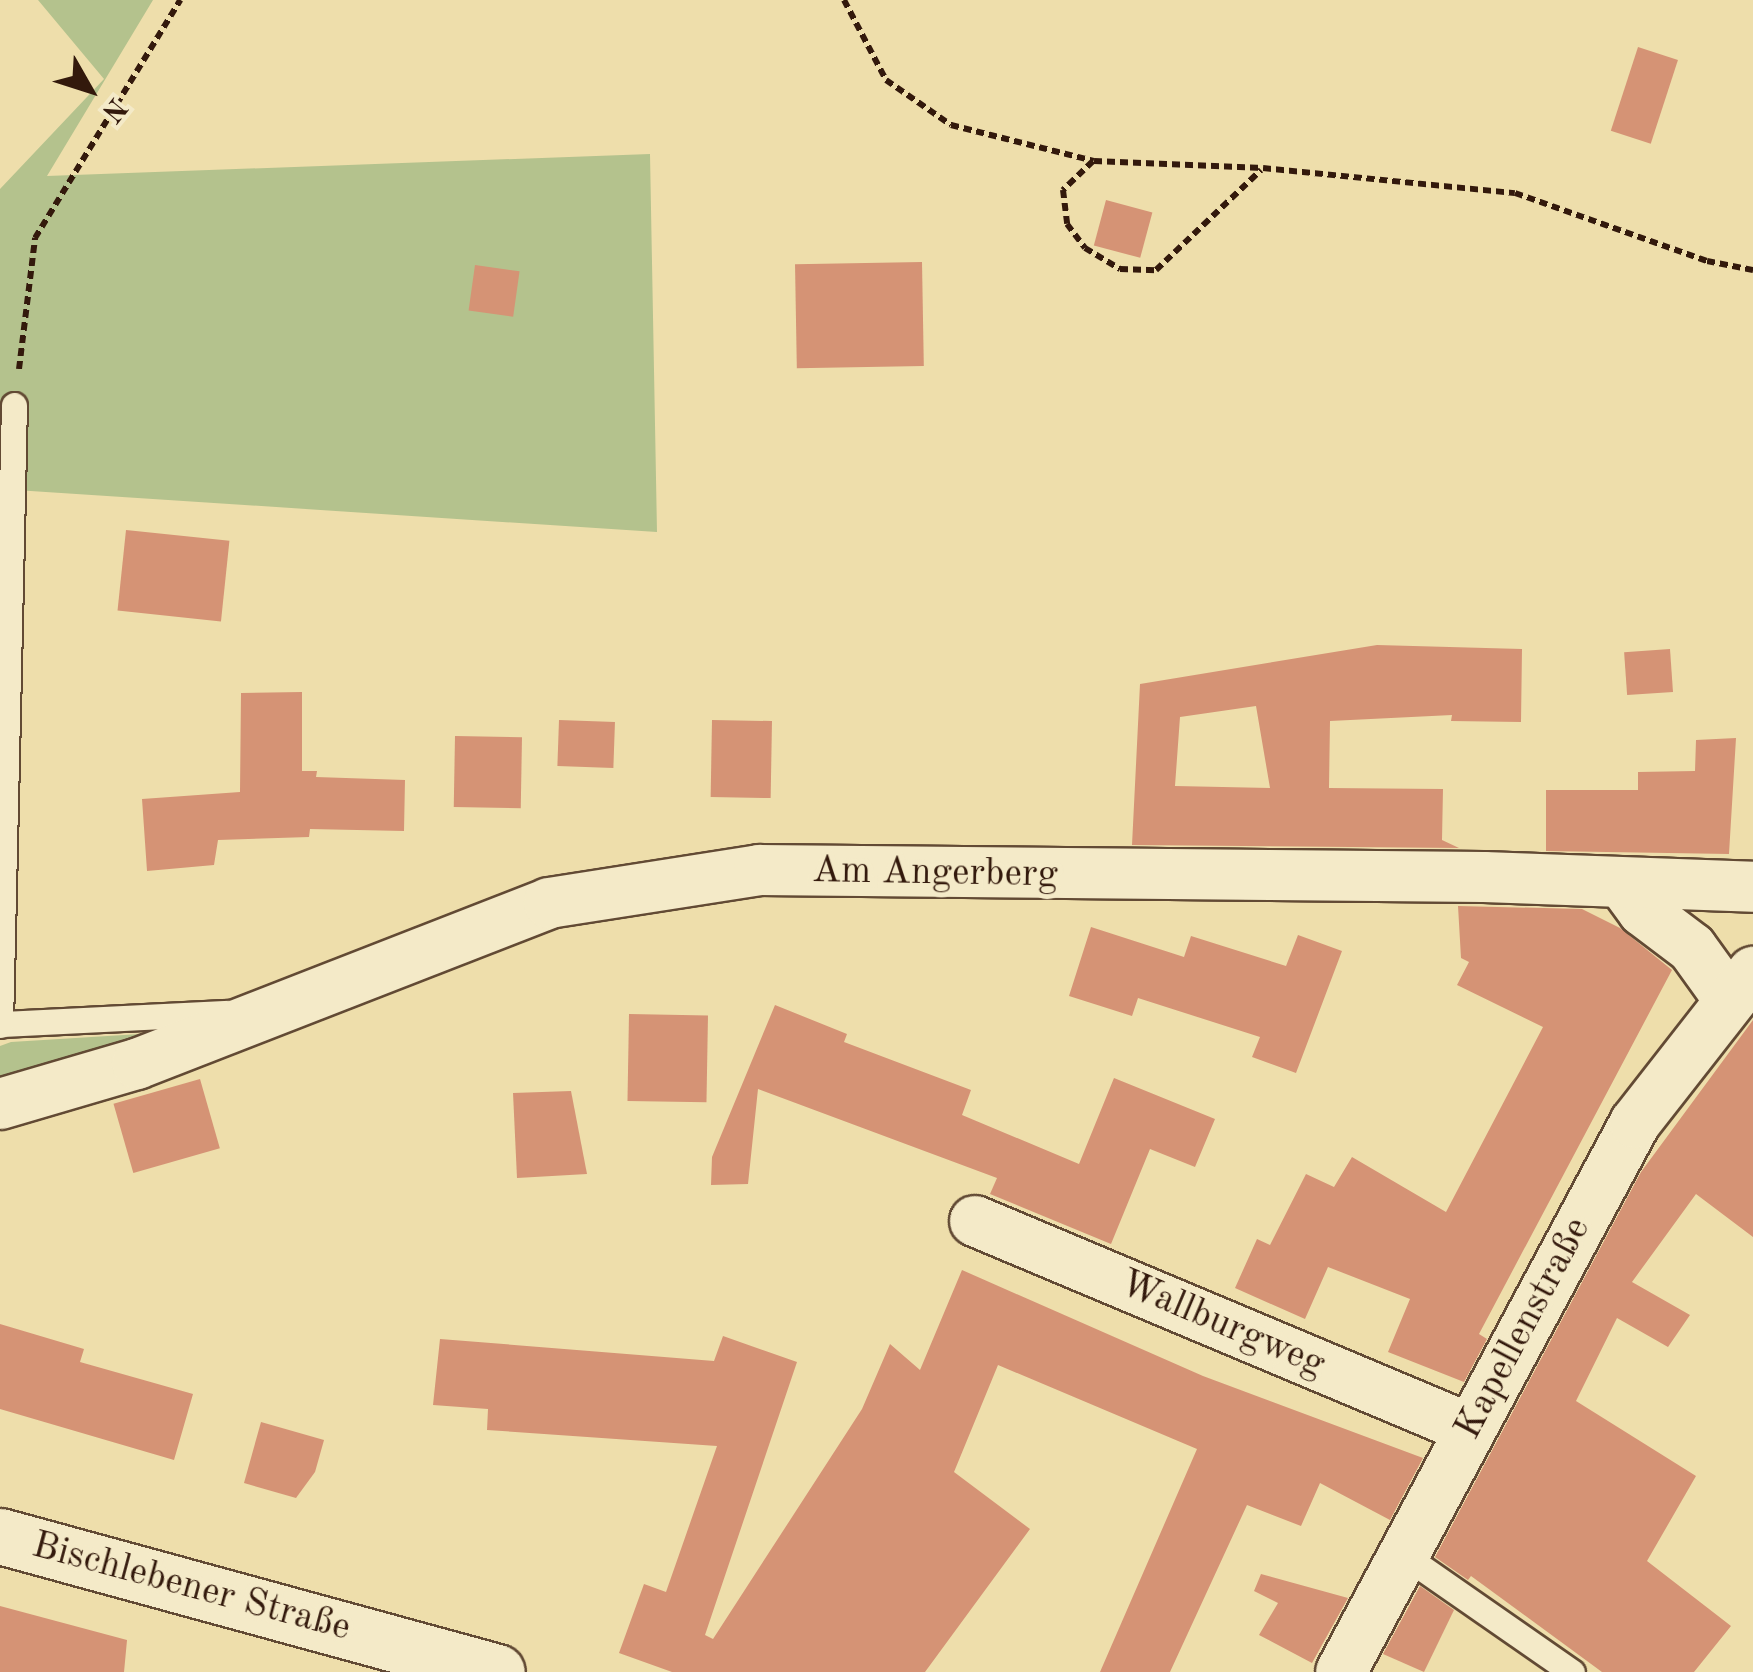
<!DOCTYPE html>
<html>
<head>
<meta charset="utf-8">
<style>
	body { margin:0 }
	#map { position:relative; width:1753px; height:1672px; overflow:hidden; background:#eedeab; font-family:"Old Standard TT",serif }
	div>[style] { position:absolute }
	.green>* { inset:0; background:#b4c28d }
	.building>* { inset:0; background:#d59375; transform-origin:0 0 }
	.path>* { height:6px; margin-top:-3px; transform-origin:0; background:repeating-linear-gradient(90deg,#33190c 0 8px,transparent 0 13px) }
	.roads { filter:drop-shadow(2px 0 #624a34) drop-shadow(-2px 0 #624a34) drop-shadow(0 2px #624a34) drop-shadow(0 -2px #624a34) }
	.service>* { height:25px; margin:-12.5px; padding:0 12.5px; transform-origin:12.5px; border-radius:12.5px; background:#f4eac8 }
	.minor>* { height:50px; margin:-25px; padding:0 25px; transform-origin:25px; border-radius:25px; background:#f4eac8 }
	.tertiary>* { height:55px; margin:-27.5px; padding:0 27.5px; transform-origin:27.5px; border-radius:27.5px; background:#f4eac8 }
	span { translate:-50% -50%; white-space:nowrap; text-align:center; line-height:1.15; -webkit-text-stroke:10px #f4eac8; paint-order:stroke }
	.street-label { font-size:38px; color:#33190c }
	.north { position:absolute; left:40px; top:40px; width:100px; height:100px; -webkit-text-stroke:8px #f4eac8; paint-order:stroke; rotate:129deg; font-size:28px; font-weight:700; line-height:40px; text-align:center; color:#33190c }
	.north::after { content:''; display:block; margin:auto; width:35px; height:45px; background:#33190c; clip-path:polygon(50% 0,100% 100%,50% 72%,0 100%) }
</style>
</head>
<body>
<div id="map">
	<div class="green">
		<i style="clip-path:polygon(38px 0,153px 0,47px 176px,650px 154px,657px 532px,0 489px,0 189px,104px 79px)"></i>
		<i style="clip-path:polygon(156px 1033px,0 1081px,0 1046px,11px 1042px)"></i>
	</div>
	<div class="building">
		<i style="left:1638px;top:47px;width:42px;height:88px;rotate:18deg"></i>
		<i style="left:1106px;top:200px;width:48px;height:47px;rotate:15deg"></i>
		<i style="left:922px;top:262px;width:104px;height:127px;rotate:89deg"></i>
		<i style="left:475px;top:265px;width:45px;height:46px;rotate:8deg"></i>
		<i style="left:126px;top:530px;width:104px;height:81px;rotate:6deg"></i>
		<i style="clip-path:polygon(evenodd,1377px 645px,1522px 649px,1521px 722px,1451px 721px,1452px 715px,1330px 721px,1329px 788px,1443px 789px,1442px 840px,1459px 848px,1132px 845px,1140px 684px,1377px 645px,1256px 706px,1270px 788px,1175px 786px,1180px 717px,1256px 706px)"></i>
		<i style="left:1670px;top:649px;width:43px;height:46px;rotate:86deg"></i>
		<i style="clip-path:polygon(302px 692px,302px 771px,317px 771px,316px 777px,405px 780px,404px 831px,310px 829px,309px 837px,218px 840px,214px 865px,147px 871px,142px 799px,240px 792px,241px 693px)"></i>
		<i style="left:559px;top:720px;width:56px;height:46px;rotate:2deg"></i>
		<i style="left:712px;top:720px;width:60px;height:77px;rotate:1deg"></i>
		<i style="left:455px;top:736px;width:67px;height:71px;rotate:1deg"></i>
		<i style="clip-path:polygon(1736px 738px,1729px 854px,1546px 851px,1546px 790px,1638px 790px,1638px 772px,1695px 771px,1696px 740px)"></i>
		<i style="clip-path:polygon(1458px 906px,1582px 909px,1620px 928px,1672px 970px,1479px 1334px,1487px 1339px,1464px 1382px,1388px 1352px,1410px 1299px,1328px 1267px,1305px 1319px,1235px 1288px,1257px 1239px,1270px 1245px,1306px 1174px,1334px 1187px,1352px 1157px,1446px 1212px,1543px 1027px,1457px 985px,1469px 962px,1461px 958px)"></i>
		<i style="clip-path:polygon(1091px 927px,1184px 957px,1191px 936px,1286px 966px,1298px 935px,1342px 951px,1296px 1073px,1252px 1057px,1260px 1037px,1138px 998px,1132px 1016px,1069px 996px)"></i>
		<i style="clip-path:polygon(775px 1005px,847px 1034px,844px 1042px,971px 1090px,962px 1115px,1079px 1164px,1114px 1078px,1215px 1119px,1195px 1167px,1150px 1149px,1111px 1244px,990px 1194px,997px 1178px,758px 1089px,748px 1184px,711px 1185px,712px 1157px)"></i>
		<i style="left:629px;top:1014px;width:79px;height:87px;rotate:1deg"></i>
		<i style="clip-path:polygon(1753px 1020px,1753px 1237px,1696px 1194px,1632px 1282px,1690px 1315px,1668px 1347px,1617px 1318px,1576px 1401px,1696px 1476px,1647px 1561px,1731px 1626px,1694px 1672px,1602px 1672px,1471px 1576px,1468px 1580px,1435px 1557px,1641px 1172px)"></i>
		<i style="left:200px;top:1079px;width:72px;height:90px;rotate:74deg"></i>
		<i style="clip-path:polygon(571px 1091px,587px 1174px,517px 1178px,513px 1093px)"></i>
		<i style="clip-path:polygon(962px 1270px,1203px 1376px,1423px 1458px,1390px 1520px,1320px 1483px,1301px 1526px,1247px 1505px,1170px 1672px,1100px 1672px,1197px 1449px,998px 1365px,954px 1472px,1030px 1529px,925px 1672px,672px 1672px,619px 1653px,644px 1584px,666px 1592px,717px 1446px,487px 1430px,488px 1409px,433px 1405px,440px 1339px,714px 1361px,723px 1336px,797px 1362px,705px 1635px,713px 1639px,862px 1409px,890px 1344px,920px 1370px)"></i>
		<i style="clip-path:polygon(0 1324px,84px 1349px,80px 1362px,193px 1394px,174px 1460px,0 1409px)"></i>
		<i style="clip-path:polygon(261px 1422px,324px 1440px,315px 1472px,296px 1498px,244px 1483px)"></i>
		<i style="clip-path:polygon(1261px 1574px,1348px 1598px,1312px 1663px,1259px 1635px,1278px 1603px,1254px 1591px)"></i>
		<i style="clip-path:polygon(1420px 1586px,1454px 1610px,1424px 1672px,1383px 1654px)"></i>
		<i style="clip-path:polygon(0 1606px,127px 1640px,124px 1672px,0 1672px)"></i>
	</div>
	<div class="path">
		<i style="left:844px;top:0;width:90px;rotate:62.3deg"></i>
		<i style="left:886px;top:80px;width:79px;rotate:34.7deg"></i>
		<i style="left:951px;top:125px;width:147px;rotate:14.1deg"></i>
		<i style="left:1094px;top:161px;width:169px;rotate:2.4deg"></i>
		<i style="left:1263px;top:168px;width:253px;rotate:5.7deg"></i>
		<i style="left:1515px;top:193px;width:204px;rotate:19.5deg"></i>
		<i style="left:1707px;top:261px;width:47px;rotate:11.1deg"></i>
		<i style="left:1093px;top:161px;width:42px;rotate:136deg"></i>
		<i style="left:1063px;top:190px;width:34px;rotate:83deg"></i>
		<i style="left:1067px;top:224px;width:30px;rotate:53deg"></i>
		<i style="left:1085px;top:248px;width:41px;rotate:31deg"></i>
		<i style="left:1120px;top:269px;width:36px;rotate:2deg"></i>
		<i style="left:1156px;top:270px;width:145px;rotate:-43.6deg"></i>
		<i style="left:19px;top:369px;width:132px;rotate:-83deg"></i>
		<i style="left:35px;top:238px;width:279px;rotate:-58.6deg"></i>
	</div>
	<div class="roads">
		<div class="service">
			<i style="left:1px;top:1024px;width:226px;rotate:-2.8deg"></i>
			<i style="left:0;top:1025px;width:620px;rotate:-88.71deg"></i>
			<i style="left:1402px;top:1554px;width:207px;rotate:34.8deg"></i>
		</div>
		<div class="minor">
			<i style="left:1624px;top:885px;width:32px;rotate:54deg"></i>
			<i style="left:1643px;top:911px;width:61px;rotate:37.1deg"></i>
			<i style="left:1692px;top:948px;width:62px;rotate:54.2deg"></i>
			<i style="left:0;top:1104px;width:143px;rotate:-16.3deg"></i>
			<i style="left:137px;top:1064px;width:442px;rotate:-21.3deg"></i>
			<i style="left:549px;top:903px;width:213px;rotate:-8.9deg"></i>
			<i style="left:759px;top:870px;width:725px;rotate:0.55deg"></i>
			<i style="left:1484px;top:877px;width:269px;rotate:2.1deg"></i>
			<i style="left:975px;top:1221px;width:537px;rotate:22.79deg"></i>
			<i style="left:1341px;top:1672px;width:623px;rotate:-61.83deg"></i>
			<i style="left:1635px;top:1123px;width:192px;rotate:-52deg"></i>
		</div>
		<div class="tertiary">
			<i style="left:0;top:1536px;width:515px;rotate:15.3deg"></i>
		</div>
	</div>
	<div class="street-label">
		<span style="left:935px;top:874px;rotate:1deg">Am Angerberg</span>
		<span style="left:1222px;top:1325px;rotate:23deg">Wallburgweg</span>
		<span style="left:1524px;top:1329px;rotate:-62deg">Kapellenstraße</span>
		<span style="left:191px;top:1588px;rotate:15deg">Bischlebener Straße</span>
	</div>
	<div class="north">N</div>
</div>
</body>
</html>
